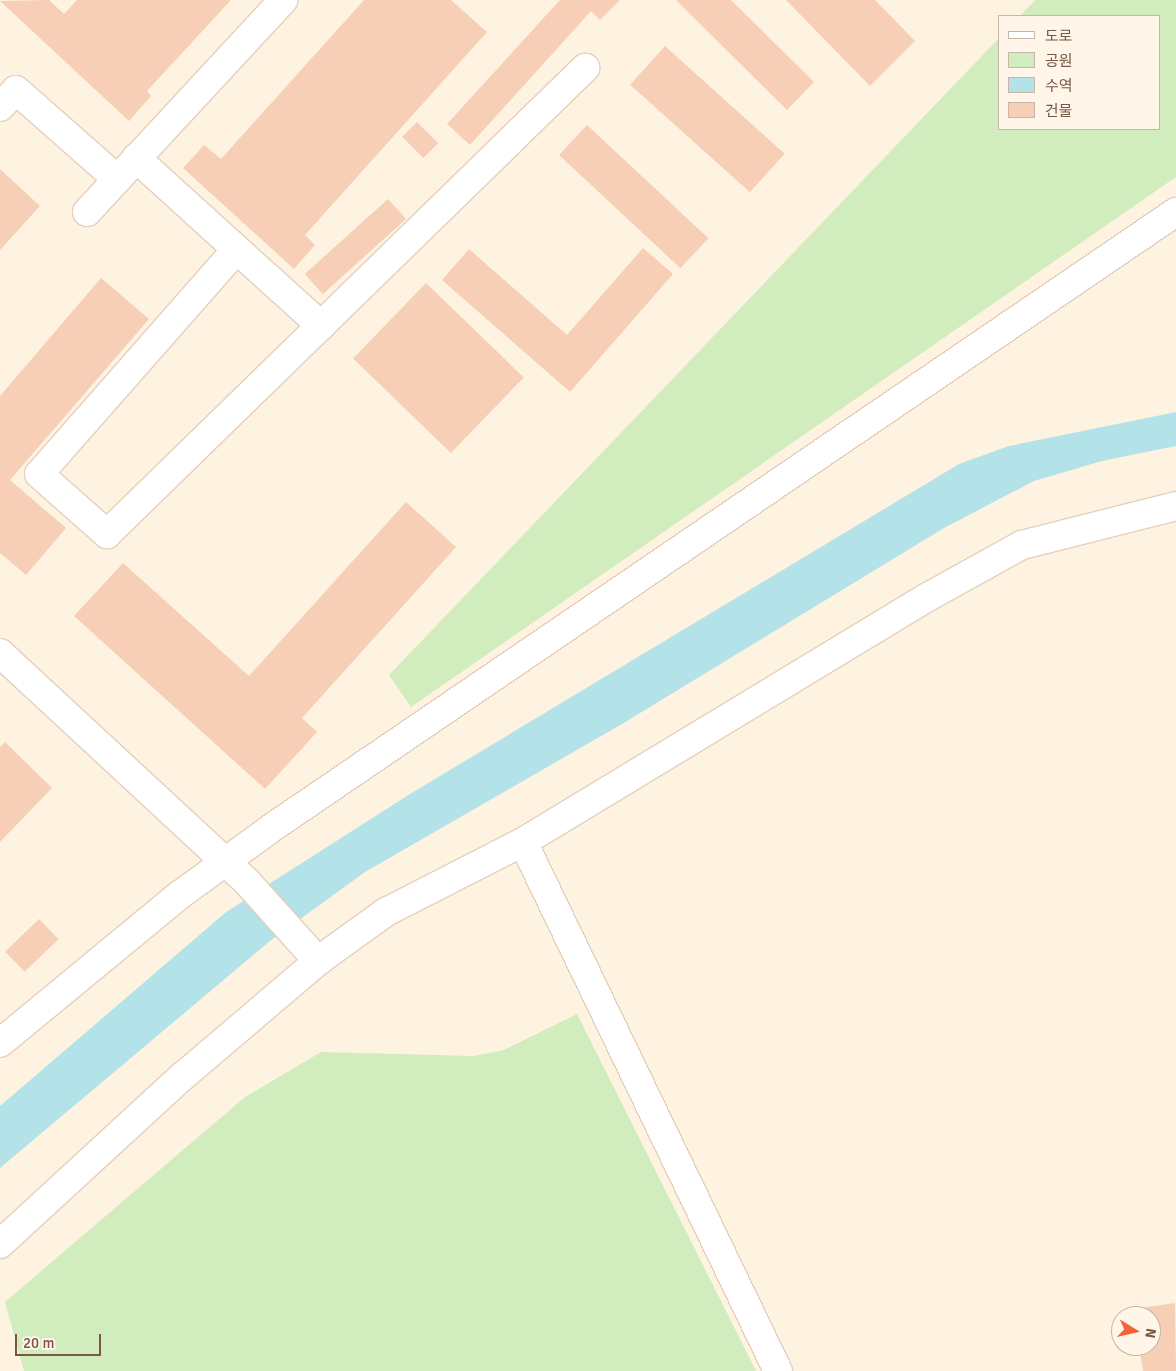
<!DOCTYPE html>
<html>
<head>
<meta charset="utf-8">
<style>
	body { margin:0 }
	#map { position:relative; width:1176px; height:1371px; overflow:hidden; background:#fef3e0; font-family:Signika,"Noto Sans KR",sans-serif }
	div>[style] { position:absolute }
	.green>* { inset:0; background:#d1edbe }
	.water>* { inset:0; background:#b3e2e9 }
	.building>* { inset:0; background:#f6cfb6; transform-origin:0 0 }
	.roads { filter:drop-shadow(1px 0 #e5d0be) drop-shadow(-1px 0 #e5d0be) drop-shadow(0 1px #e5d0be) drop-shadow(0 -1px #e5d0be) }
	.minor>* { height:28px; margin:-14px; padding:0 14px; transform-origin:14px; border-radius:14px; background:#fff }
	.tertiary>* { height:28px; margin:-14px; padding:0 14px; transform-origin:14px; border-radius:14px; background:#fff }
	.secondary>* { height:28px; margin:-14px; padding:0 14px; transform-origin:14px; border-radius:14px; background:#fff }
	span { translate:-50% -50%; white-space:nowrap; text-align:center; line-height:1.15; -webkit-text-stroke:4px #fff6e9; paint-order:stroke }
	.legend { position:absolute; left:998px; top:15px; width:162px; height:115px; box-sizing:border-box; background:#fff6e9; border:1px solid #c9b6a7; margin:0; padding:6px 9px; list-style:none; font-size:15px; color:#785745 }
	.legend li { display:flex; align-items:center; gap:10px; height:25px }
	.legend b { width:25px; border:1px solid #c9b6a7 }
	.north { position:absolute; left:1111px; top:1306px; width:50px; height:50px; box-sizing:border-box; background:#fff6e9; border:1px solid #c9b6a7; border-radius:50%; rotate:99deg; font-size:14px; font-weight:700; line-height:20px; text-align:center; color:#785745 }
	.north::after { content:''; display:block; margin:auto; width:18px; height:22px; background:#f4633a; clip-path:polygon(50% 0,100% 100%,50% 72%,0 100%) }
	.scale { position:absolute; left:15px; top:1334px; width:86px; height:22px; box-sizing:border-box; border:2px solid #785745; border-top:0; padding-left:6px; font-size:15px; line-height:18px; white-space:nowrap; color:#785745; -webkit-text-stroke:4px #fff6e9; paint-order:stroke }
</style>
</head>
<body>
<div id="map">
	<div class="green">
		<i style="clip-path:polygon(1035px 0,1176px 0,1176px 177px,411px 707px,389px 675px,1000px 37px,1000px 129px,1160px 129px,1160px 16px,1020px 16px)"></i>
		<i style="clip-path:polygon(577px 1014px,756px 1371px,24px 1371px,5px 1302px,245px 1097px,321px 1052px,474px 1056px,504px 1050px)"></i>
	</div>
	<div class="water">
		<i style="clip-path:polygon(1176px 412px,1176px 446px,1102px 461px,1034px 481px,944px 528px,622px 724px,365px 872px,270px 941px,0 1168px,0 1106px,225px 913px,272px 882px,410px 794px,959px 464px,1009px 446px)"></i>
	</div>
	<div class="building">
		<i style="clip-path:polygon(49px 0,64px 14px,77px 0,231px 0,147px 91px,151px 96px,129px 121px,0 1px)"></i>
		<i style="clip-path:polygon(364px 0,451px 0,487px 32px,305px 235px,315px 245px,294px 269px,183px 168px,204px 145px,221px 159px)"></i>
		<i style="clip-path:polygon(560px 0,620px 0,600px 20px,591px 11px,470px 145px,447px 124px)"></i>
		<i style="clip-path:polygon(676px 0,731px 0,814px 82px,787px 110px)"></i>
		<i style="clip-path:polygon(786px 0,875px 0,915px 41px,870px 86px)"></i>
		<i style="left:665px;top:46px;width:161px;height:52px;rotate:42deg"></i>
		<i style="left:417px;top:122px;width:30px;height:21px;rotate:45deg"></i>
		<i style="left:587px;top:125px;width:166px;height:41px;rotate:43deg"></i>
		<i style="clip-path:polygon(0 169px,40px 206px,0 250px)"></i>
		<i style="left:388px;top:199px;width:27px;height:112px;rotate:48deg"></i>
		<i style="clip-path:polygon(643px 248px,673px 274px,570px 392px,442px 280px,469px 249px,567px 335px)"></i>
		<i style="clip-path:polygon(101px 278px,149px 319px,10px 480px,66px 528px,26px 575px,0 553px,0 396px)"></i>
		<i style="left:426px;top:283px;width:136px;height:105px;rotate:44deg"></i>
		<i style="clip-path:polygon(406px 502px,456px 547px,302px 718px,317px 732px,265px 789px,74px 616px,123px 563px,249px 676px)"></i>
		<i style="clip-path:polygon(5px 742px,52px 788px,0 842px,0 747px)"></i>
		<i style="left:39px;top:919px;width:28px;height:47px;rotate:46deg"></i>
		<i style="clip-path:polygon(1175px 1303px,1176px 1371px,1143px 1371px,1139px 1346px,1151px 1346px,1151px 1316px,1135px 1316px,1134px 1309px)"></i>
	</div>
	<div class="roads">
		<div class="minor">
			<i style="left:0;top:107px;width:23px;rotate:-47deg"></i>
			<i style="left:16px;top:90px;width:135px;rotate:41.4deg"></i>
			<i style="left:136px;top:158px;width:250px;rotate:42.2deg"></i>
			<i style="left:87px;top:212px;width:289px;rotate:-47.2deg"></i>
			<i style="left:236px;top:250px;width:298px;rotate:131.3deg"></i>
			<i style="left:39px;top:474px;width:91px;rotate:41.4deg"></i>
			<i style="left:107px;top:534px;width:668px;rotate:-44.27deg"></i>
			<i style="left:0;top:653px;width:338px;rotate:42.8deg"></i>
			<i style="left:248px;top:883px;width:105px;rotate:48.1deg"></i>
			<i style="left:523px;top:842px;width:587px;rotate:64.26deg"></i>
		</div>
		<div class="tertiary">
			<i style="left:0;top:1043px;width:234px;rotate:-39.5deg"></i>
			<i style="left:181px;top:894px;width:110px;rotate:-36.1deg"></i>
			<i style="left:270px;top:829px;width:1096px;rotate:-34.26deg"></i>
		</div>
		<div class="secondary">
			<i style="left:0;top:1244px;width:248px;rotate:-42.6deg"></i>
			<i style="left:183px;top:1076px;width:177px;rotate:-40.4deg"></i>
			<i style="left:318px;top:961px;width:84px;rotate:-35.8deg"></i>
			<i style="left:386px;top:912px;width:154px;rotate:-27.1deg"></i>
			<i style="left:523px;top:842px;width:473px;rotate:-31.2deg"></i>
			<i style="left:928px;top:597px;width:107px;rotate:-29deg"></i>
			<i style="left:1022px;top:545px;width:159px;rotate:-14.2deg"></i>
		</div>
	</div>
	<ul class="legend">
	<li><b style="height:6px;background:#fff"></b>도로</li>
	<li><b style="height:14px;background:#d1edbe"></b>공원</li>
	<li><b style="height:14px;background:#b3e2e9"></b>수역</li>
	<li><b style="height:14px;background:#f6cfb6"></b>건물</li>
	</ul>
	<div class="north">N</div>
	<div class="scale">20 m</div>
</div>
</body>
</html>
